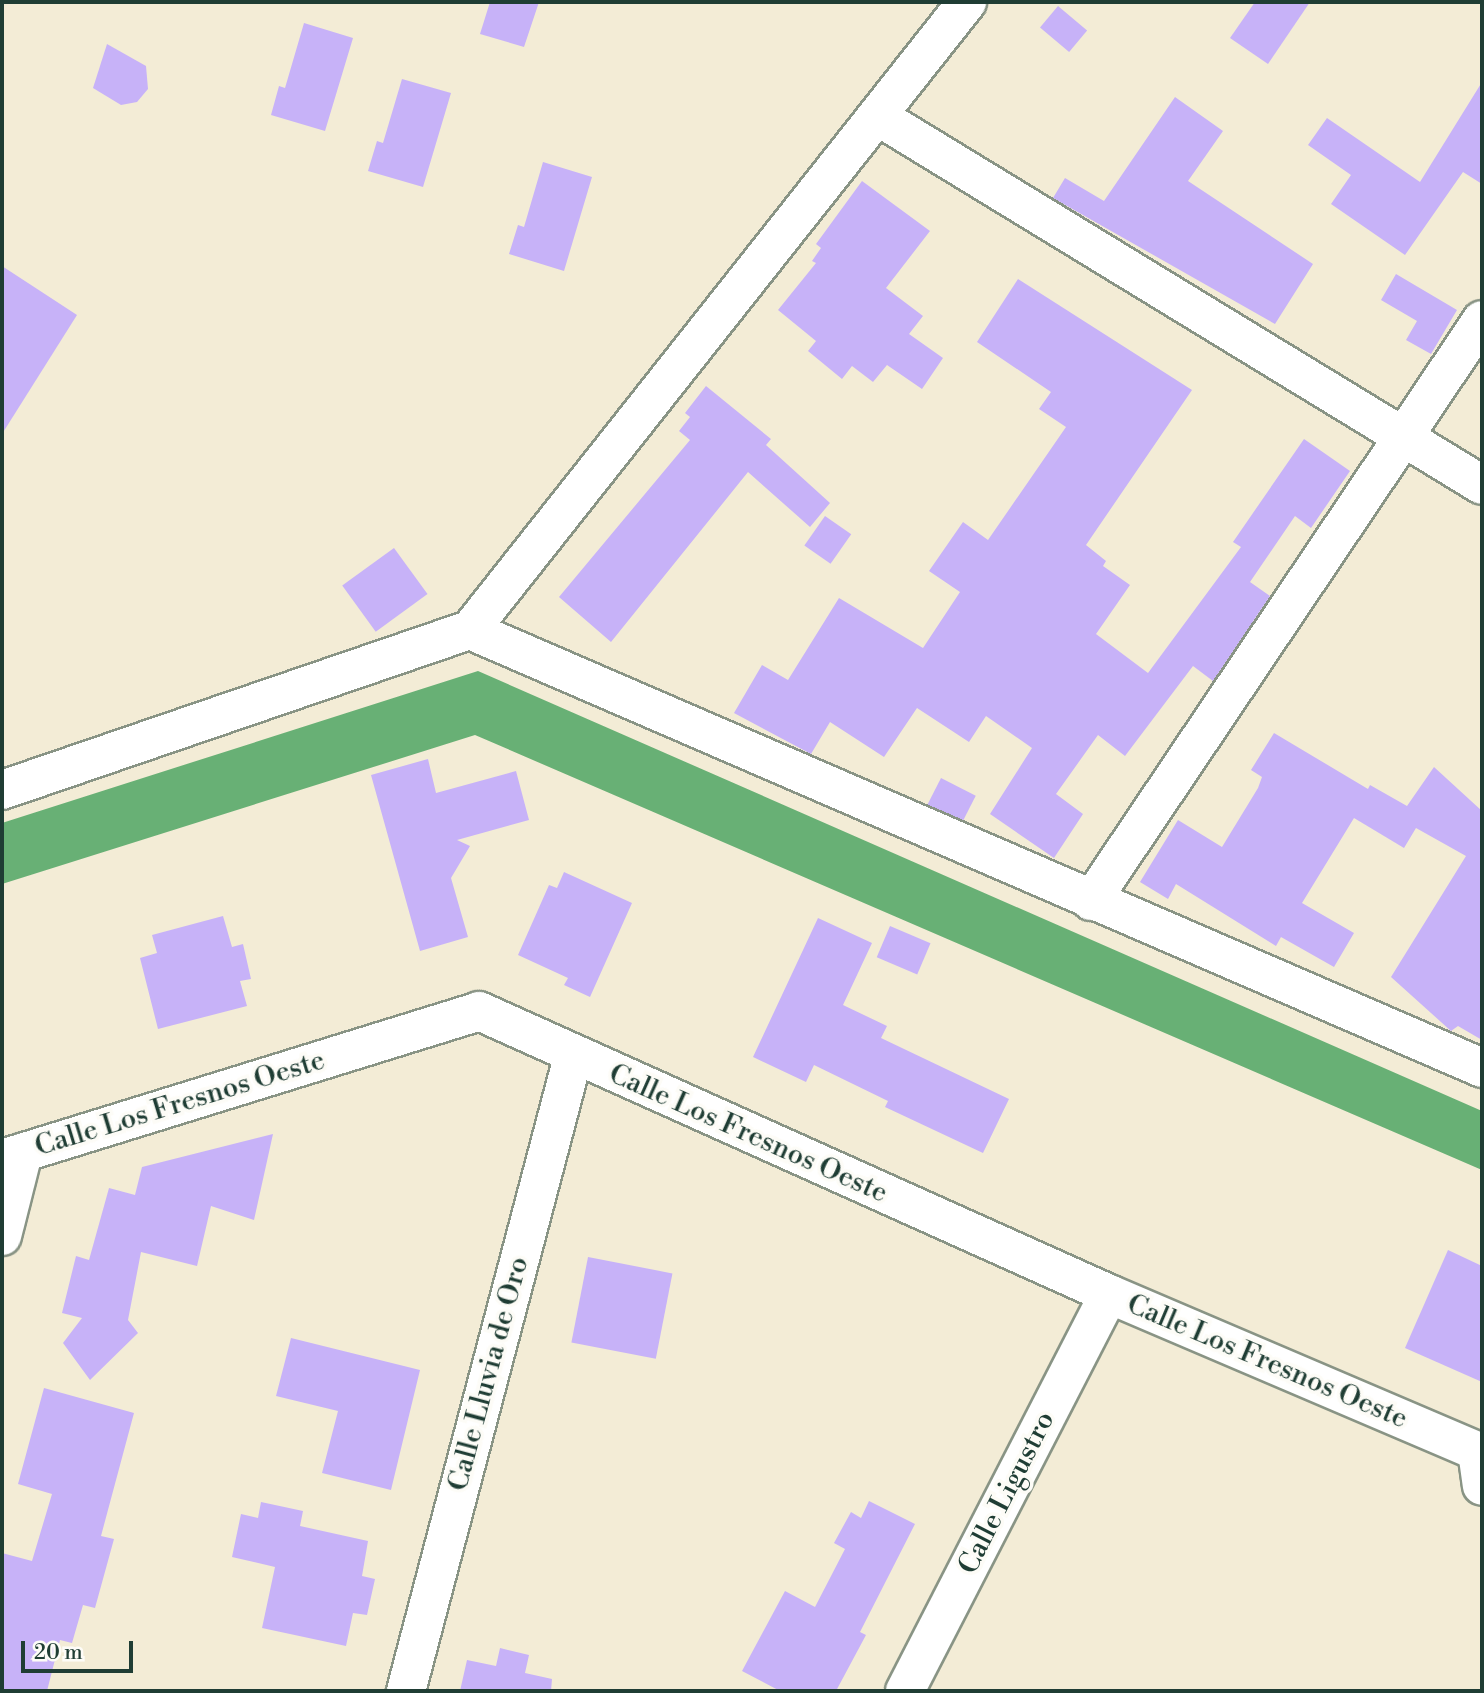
<!DOCTYPE html>
<html>
<head>
<meta charset="utf-8">
<style>
	body { margin:0 }
	#map { position:relative; width:1484px; height:1693px; overflow:hidden; background:#f3ecd6; font-family:"Libre Bodoni",serif }
	div>[style] { position:absolute }
	.forest>* { inset:0; background:#68b075 }
	.building>* { inset:0; background:#c7b2f8; transform-origin:0 0 }
	.roads { filter:drop-shadow(2px 0 #899485) drop-shadow(-2px 0 #899485) drop-shadow(0 2px #899485) drop-shadow(0 -2px #899485) }
	.minor>* { height:38px; margin:-19px; padding:0 19px; transform-origin:19px; border-radius:19px; background:#fff }
	span { translate:-50% -50%; white-space:nowrap; text-align:center; line-height:1.15; -webkit-text-stroke:7px #fdfcf7; paint-order:stroke }
	.street-label { font-size:28px; color:#1f3d34 }
	.frame { position:absolute; inset:0; border:4px solid #1f3d34; pointer-events:none }
	.scale { position:absolute; left:21px; top:1641px; width:112px; height:32px; box-sizing:border-box; border:4px solid #1f3d34; border-top:0; padding-left:9px; font-size:21px; line-height:24px; white-space:nowrap; color:#1f3d34; -webkit-text-stroke:5px #fdfcf7; paint-order:stroke }
</style>
</head>
<body>
<div id="map">
	<div class="forest">
		<i style="clip-path:polygon(478px 671px,1482px 1111px,1482px 1170px,475px 735px,2px 884px,2px 823px)"></i>
	</div>
	<div class="building">
		<i style="clip-path:polygon(490px 2px,539px 2px,524px 47px,480px 34px)"></i>
		<i style="clip-path:polygon(1255px 2px,1310px 2px,1268px 64px,1230px 38px)"></i>
		<i style="left:1058px;top:6px;width:38px;height:28px;rotate:40deg"></i>
		<i style="clip-path:polygon(304px 23px,353px 38px,325px 131px,271px 115px,279px 86px,285px 88px)"></i>
		<i style="clip-path:polygon(107px 44px,146px 66px,148px 89px,137px 102px,121px 105px,93px 88px)"></i>
		<i style="clip-path:polygon(402px 79px,451px 93px,423px 187px,368px 171px,377px 141px,383px 143px)"></i>
		<i style="clip-path:polygon(1482px 82px,1482px 184px,1463px 172px,1405px 255px,1331px 204px,1351px 175px,1308px 145px,1327px 118px,1420px 182px)"></i>
		<i style="clip-path:polygon(1175px 97px,1223px 131px,1188px 181px,1313px 264px,1275px 324px,1053px 198px,1065px 178px,1104px 201px)"></i>
		<i style="clip-path:polygon(543px 162px,592px 177px,564px 271px,509px 254px,518px 225px,524px 227px)"></i>
		<i style="clip-path:polygon(862px 181px,930px 231px,886px 288px,923px 316px,909px 334px,943px 358px,922px 389px,887px 365px,873px 382px,852px 366px,842px 379px,808px 351px,816px 341px,778px 310px,816px 263px,812px 261px,821px 248px,816px 244px)"></i>
		<i style="clip-path:polygon(2px 266px,77px 315px,2px 434px)"></i>
		<i style="clip-path:polygon(1396px 274px,1457px 310px,1431px 354px,1406px 340px,1417px 321px,1381px 300px)"></i>
		<i style="clip-path:polygon(1018px 279px,1192px 390px,1086px 545px,1106px 561px,1103px 566px,1130px 585px,1096px 634px,1148px 673px,1241px 547px,1233px 542px,1304px 439px,1350px 471px,1311px 528px,1295px 516px,1250px 582px,1270px 596px,1213px 681px,1193px 666px,1125px 756px,1098px 735px,1056px 794px,1083px 814px,1054px 858px,990px 814px,1032px 748px,986px 716px,969px 742px,917px 708px,884px 757px,830px 722px,811px 754px,734px 713px,762px 665px,788px 680px,839px 598px,923px 648px,960px 592px,929px 571px,963px 522px,988px 540px,1066px 427px,1039px 409px,1051px 392px,977px 342px)"></i>
		<i style="clip-path:polygon(706px 386px,771px 439px,766px 445px,830px 503px,810px 527px,748px 472px,611px 642px,559px 597px,690px 440px,679px 431px,690px 417px,685px 413px)"></i>
		<i style="left:825px;top:516px;width:32px;height:36px;rotate:35deg"></i>
		<i style="left:394px;top:548px;width:57px;height:64px;rotate:54deg"></i>
		<i style="clip-path:polygon(1274px 733px,1368px 789px,1370px 785px,1407px 806px,1434px 767px,1482px 811px,1482px 1040px,1458px 1026px,1451px 1031px,1391px 977px,1466px 856px,1416px 828px,1404px 848px,1354px 818px,1302px 903px,1354px 933px,1334px 967px,1281px 937px,1276px 946px,1176px 884px,1168px 899px,1140px 882px,1178px 820px,1222px 847px,1258px 788px,1262px 777px,1251px 770px)"></i>
		<i style="clip-path:polygon(428px 759px,436px 793px,516px 771px,529px 820px,457px 840px,470px 846px,451px 878px,468px 937px,420px 951px,371px 775px)"></i>
		<i style="left:941px;top:778px;width:39px;height:30px;rotate:27deg"></i>
		<i style="clip-path:polygon(564px 872px,632px 903px,590px 997px,564px 985px,568px 978px,518px 955px,549px 885px,557px 888px)"></i>
		<i style="clip-path:polygon(223px 916px,232px 947px,243px 944px,251px 979px,240px 981px,247px 1006px,158px 1029px,140px 958px,157px 953px,152px 935px)"></i>
		<i style="clip-path:polygon(818px 918px,872px 943px,843px 1005px,887px 1026px,881px 1038px,1009px 1099px,983px 1153px,885px 1107px,888px 1101px,814px 1065px,806px 1082px,753px 1057px)"></i>
		<i style="left:890px;top:926px;width:44px;height:34px;rotate:23deg"></i>
		<i style="clip-path:polygon(273px 1134px,254px 1220px,211px 1206px,197px 1266px,141px 1252px,128px 1320px,138px 1333px,90px 1380px,63px 1343px,82px 1318px,62px 1313px,76px 1256px,89px 1260px,109px 1188px,135px 1195px,142px 1167px)"></i>
		<i style="clip-path:polygon(1448px 1250px,1482px 1266px,1482px 1382px,1405px 1348px)"></i>
		<i style="left:588px;top:1257px;width:86px;height:87px;rotate:11deg"></i>
		<i style="clip-path:polygon(291px 1338px,420px 1370px,391px 1490px,322px 1473px,338px 1411px,276px 1396px)"></i>
		<i style="clip-path:polygon(44px 1388px,134px 1413px,101px 1536px,114px 1539px,95px 1608px,83px 1605px,72px 1643px,60px 1640px,47px 1691px,2px 1691px,2px 1553px,32px 1561px,52px 1494px,18px 1484px)"></i>
		<i style="clip-path:polygon(869px 1501px,915px 1524px,860px 1632px,866px 1635px,836px 1691px,780px 1691px,742px 1671px,785px 1591px,815px 1607px,845px 1549px,834px 1543px,851px 1512px,861px 1518px)"></i>
		<i style="clip-path:polygon(261px 1502px,303px 1511px,300px 1526px,368px 1541px,362px 1576px,375px 1579px,367px 1615px,353px 1613px,346px 1646px,262px 1628px,275px 1567px,232px 1557px,241px 1514px,258px 1518px)"></i>
		<i style="clip-path:polygon(500px 1648px,529px 1655px,525px 1673px,552px 1679px,551px 1691px,460px 1691px,467px 1660px,496px 1666px)"></i>
	</div>
	<div class="roads">
		<div class="minor">
			<i style="left:879px;top:117px;width:706px;rotate:31.39deg"></i>
			<i style="left:470px;top:630px;width:1103px;rotate:23.4deg"></i>
			<i style="left:2px;top:790px;width:495px;rotate:-18.9deg"></i>
			<i style="left:470px;top:630px;width:801px;rotate:-51.64deg"></i>
			<i style="left:1091px;top:901px;width:700px;rotate:-56.06deg"></i>
			<i style="left:2px;top:1159px;width:499px;rotate:-17.2deg"></i>
			<i style="left:479px;top:1011px;width:691px;rotate:24.19deg"></i>
			<i style="left:1109px;top:1294px;width:400px;rotate:23.1deg"></i>
			<i style="left:1477px;top:1451px;width:35px;rotate:82deg"></i>
			<i style="left:2px;top:1236px;width:86px;rotate:-75.8deg"></i>
			<i style="left:406px;top:1691px;width:656px;rotate:-75.24deg"></i>
			<i style="left:905px;top:1691px;width:446px;rotate:-62.8deg"></i>
		</div>
	</div>
	<div class="street-label">
		<span style="left:180px;top:1104px;rotate:-17deg">Calle Los Fresnos Oeste</span>
		<span style="left:748px;top:1134px;rotate:24deg">Calle Los Fresnos Oeste</span>
		<span style="left:1267px;top:1362px;rotate:23deg">Calle Los Fresnos Oeste</span>
		<span style="left:489px;top:1374px;rotate:-75deg">Calle Lluvia de Oro</span>
		<span style="left:1007px;top:1493px;rotate:-63deg">Calle Ligustro</span>
	</div>
	<div class="frame"></div>
	<div class="scale">20 m</div>
</div>
</body>
</html>
